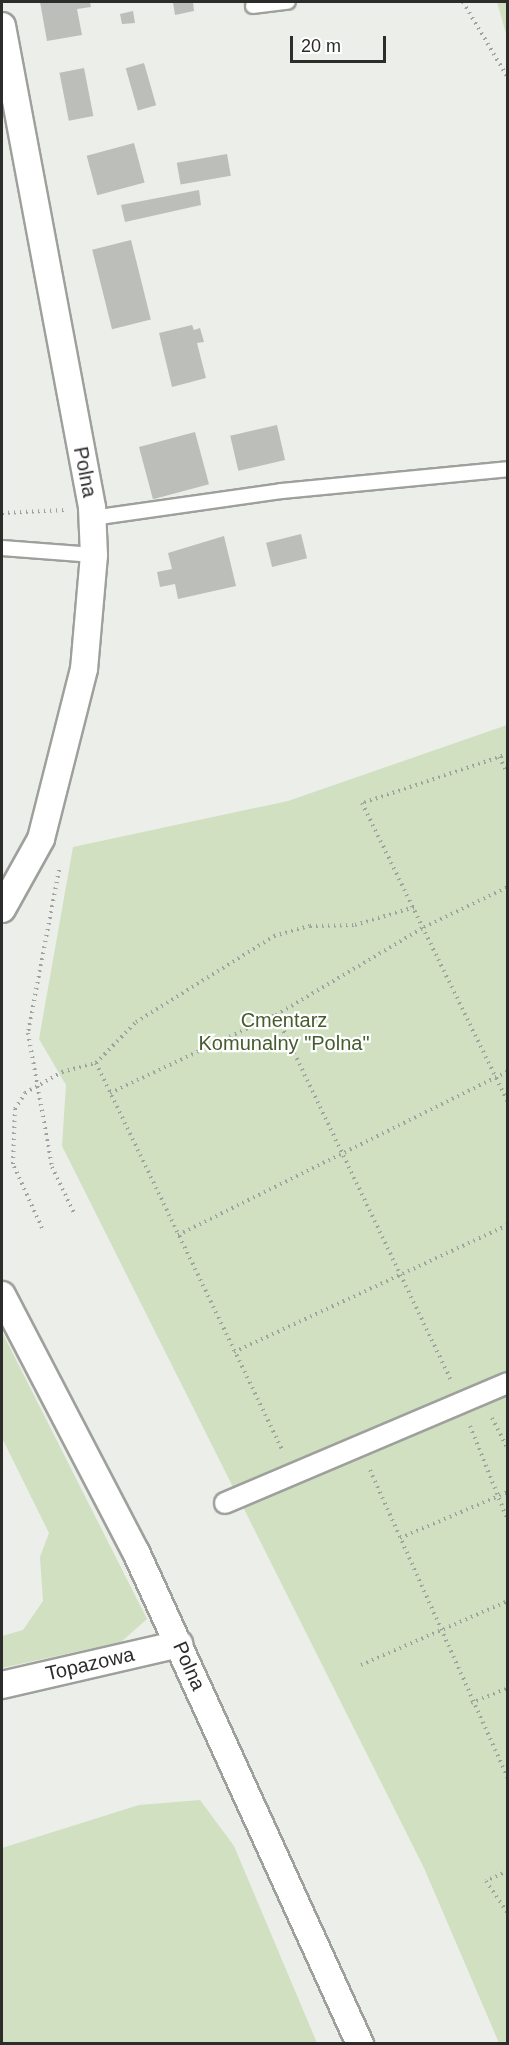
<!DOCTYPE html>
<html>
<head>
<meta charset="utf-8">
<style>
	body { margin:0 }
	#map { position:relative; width:509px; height:2045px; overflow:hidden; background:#eceeea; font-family:Arial,sans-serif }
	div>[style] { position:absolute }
	.green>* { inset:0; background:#d0e0c1 }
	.building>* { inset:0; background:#bcbeba; transform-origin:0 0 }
	.path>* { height:4px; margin-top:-2px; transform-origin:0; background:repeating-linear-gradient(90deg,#a0a29e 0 1.5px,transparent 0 6px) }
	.roads { filter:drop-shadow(2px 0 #9ea09c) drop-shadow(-2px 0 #9ea09c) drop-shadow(0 2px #9ea09c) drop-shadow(0 -2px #9ea09c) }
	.service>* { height:14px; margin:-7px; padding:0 7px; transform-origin:7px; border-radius:7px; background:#fff }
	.pedestrian>* { height:20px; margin:-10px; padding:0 10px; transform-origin:10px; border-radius:10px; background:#fff }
	.minor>* { height:26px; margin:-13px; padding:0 13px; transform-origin:13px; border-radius:13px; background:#fff }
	span { translate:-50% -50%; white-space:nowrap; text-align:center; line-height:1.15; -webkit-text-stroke:4.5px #fff; paint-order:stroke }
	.street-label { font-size:20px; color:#2c2d2b }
	.park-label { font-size:20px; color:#465c2d }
	.frame { position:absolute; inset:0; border:3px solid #2c2d2b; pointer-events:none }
	.scale { position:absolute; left:290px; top:36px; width:96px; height:27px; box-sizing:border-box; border:3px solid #2c2d2b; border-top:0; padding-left:8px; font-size:18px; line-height:21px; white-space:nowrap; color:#2c2d2b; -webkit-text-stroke:4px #fff; paint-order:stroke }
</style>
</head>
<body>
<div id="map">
	<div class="green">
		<i style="clip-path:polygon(497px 2px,507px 2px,507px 37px)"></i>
		<i style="clip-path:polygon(507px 725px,507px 2043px,499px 2043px,424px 1868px,62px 1146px,66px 1085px,39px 1039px,73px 847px,288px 801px)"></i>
		<i style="clip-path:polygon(2px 1332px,147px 1619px,121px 1642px,2px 1668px,2px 1636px,23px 1630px,43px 1601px,40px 1557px,49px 1533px,2px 1438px)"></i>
		<i style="clip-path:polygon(200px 1800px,234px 1846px,317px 2043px,2px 2043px,2px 1848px,139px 1805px)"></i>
	</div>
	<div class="building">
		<i style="clip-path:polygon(40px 2px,90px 2px,91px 7px,77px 9px,82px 35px,47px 41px)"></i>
		<i style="clip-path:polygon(173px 2px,193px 2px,194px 11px,175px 15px)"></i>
		<i style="clip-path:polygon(133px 11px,135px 23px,122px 24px,120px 14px)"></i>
		<i style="left:144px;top:63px;width:44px;height:19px;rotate:74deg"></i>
		<i style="left:84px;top:68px;width:49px;height:25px;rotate:79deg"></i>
		<i style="left:134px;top:143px;width:41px;height:49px;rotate:75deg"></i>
		<i style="left:227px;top:154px;width:22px;height:51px;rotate:80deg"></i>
		<i style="clip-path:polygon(199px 190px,201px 205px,125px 222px,121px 205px)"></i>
		<i style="left:131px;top:240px;width:82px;height:40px;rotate:76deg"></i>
		<i style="clip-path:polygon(192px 325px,194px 330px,200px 328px,204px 342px,197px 343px,206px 378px,172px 387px,159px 333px)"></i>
		<i style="left:277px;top:425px;width:36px;height:48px;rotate:77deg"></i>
		<i style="left:195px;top:432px;width:54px;height:58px;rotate:75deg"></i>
		<i style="left:301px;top:534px;width:25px;height:36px;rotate:76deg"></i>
		<i style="clip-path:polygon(224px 536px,236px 586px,178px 599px,175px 584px,160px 587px,157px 572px,172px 569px,168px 553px)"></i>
	</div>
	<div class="path">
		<i style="left:463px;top:2px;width:88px;rotate:59.4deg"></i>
		<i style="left:2px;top:513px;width:62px;rotate:-2.8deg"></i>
		<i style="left:508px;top:754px;width:154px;rotate:161.4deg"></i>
		<i style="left:362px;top:803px;width:333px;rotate:64deg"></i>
		<i style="left:499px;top:757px;width:19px;rotate:62deg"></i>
		<i style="left:59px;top:870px;width:166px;rotate:100.8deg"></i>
		<i style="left:28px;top:1033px;width:136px;rotate:79.8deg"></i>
		<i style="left:52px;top:1167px;width:51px;rotate:64.4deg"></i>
		<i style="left:276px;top:1015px;width:406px;rotate:64.4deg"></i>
		<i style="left:96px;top:1063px;width:431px;rotate:64.3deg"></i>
		<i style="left:110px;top:1093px;width:183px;rotate:-25.2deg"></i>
		<i style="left:276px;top:1015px;width:172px;rotate:-30.7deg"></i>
		<i style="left:424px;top:927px;width:93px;rotate:-25.5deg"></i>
		<i style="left:42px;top:1228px;width:70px;rotate:-114.4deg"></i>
		<i style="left:13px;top:1164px;width:55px;rotate:-87.9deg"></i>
		<i style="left:15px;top:1109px;width:19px;rotate:-58deg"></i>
		<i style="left:25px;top:1093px;width:43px;rotate:-29.6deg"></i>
		<i style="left:62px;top:1072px;width:35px;rotate:-15deg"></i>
		<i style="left:96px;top:1063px;width:57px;rotate:-45.7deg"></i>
		<i style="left:136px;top:1022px;width:163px;rotate:-31.9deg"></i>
		<i style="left:274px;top:936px;width:37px;rotate:-16deg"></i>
		<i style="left:310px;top:926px;width:45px;rotate:-1.3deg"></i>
		<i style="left:355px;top:925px;width:63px;rotate:-16.7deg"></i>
		<i style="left:178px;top:1235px;width:369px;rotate:-26.4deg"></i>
		<i style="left:234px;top:1352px;width:302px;rotate:-24.9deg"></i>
		<i style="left:492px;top:1418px;width:36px;rotate:63deg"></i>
		<i style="left:470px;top:1426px;width:102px;rotate:68.2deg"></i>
		<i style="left:370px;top:1470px;width:338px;rotate:65.9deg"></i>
		<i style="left:400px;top:1538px;width:117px;rotate:-23.1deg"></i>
		<i style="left:361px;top:1665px;width:160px;rotate:-23.5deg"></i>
		<i style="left:471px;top:1703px;width:40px;rotate:-22deg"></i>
		<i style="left:508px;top:1871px;width:24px;rotate:156deg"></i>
		<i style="left:486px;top:1881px;width:40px;rotate:56deg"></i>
	</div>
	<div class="roads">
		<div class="service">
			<i style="left:253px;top:6px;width:35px;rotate:-7deg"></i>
			<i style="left:92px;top:518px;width:191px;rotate:-8.1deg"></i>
			<i style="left:281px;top:491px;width:228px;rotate:-5.5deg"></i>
			<i style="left:2px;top:548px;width:92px;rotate:4.4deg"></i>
		</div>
		<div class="pedestrian">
			<i style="left:225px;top:1503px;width:307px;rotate:-23deg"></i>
		</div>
		<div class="minor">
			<i style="left:2px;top:26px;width:490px;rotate:79.4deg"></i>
			<i style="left:92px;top:508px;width:47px;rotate:87.6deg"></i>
			<i style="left:94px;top:555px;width:114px;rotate:95deg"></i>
			<i style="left:84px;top:669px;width:175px;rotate:104.2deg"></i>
			<i style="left:41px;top:839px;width:80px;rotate:119.1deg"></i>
			<i style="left:2px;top:1295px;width:290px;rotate:62.5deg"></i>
			<i style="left:136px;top:1552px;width:541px;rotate:65.52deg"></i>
			<i style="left:2px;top:1685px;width:182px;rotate:-13deg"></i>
		</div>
	</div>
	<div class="street-label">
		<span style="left:85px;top:472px;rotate:79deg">Polna</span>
		<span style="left:90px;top:1664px;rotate:-13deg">Topazowa</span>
		<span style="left:189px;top:1666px;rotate:66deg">Polna</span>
	</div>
	<div class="park-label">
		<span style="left:284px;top:1032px">Cmentarz<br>Komunalny "Polna"</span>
	</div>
	<div class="frame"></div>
	<div class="scale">20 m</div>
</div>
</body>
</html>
